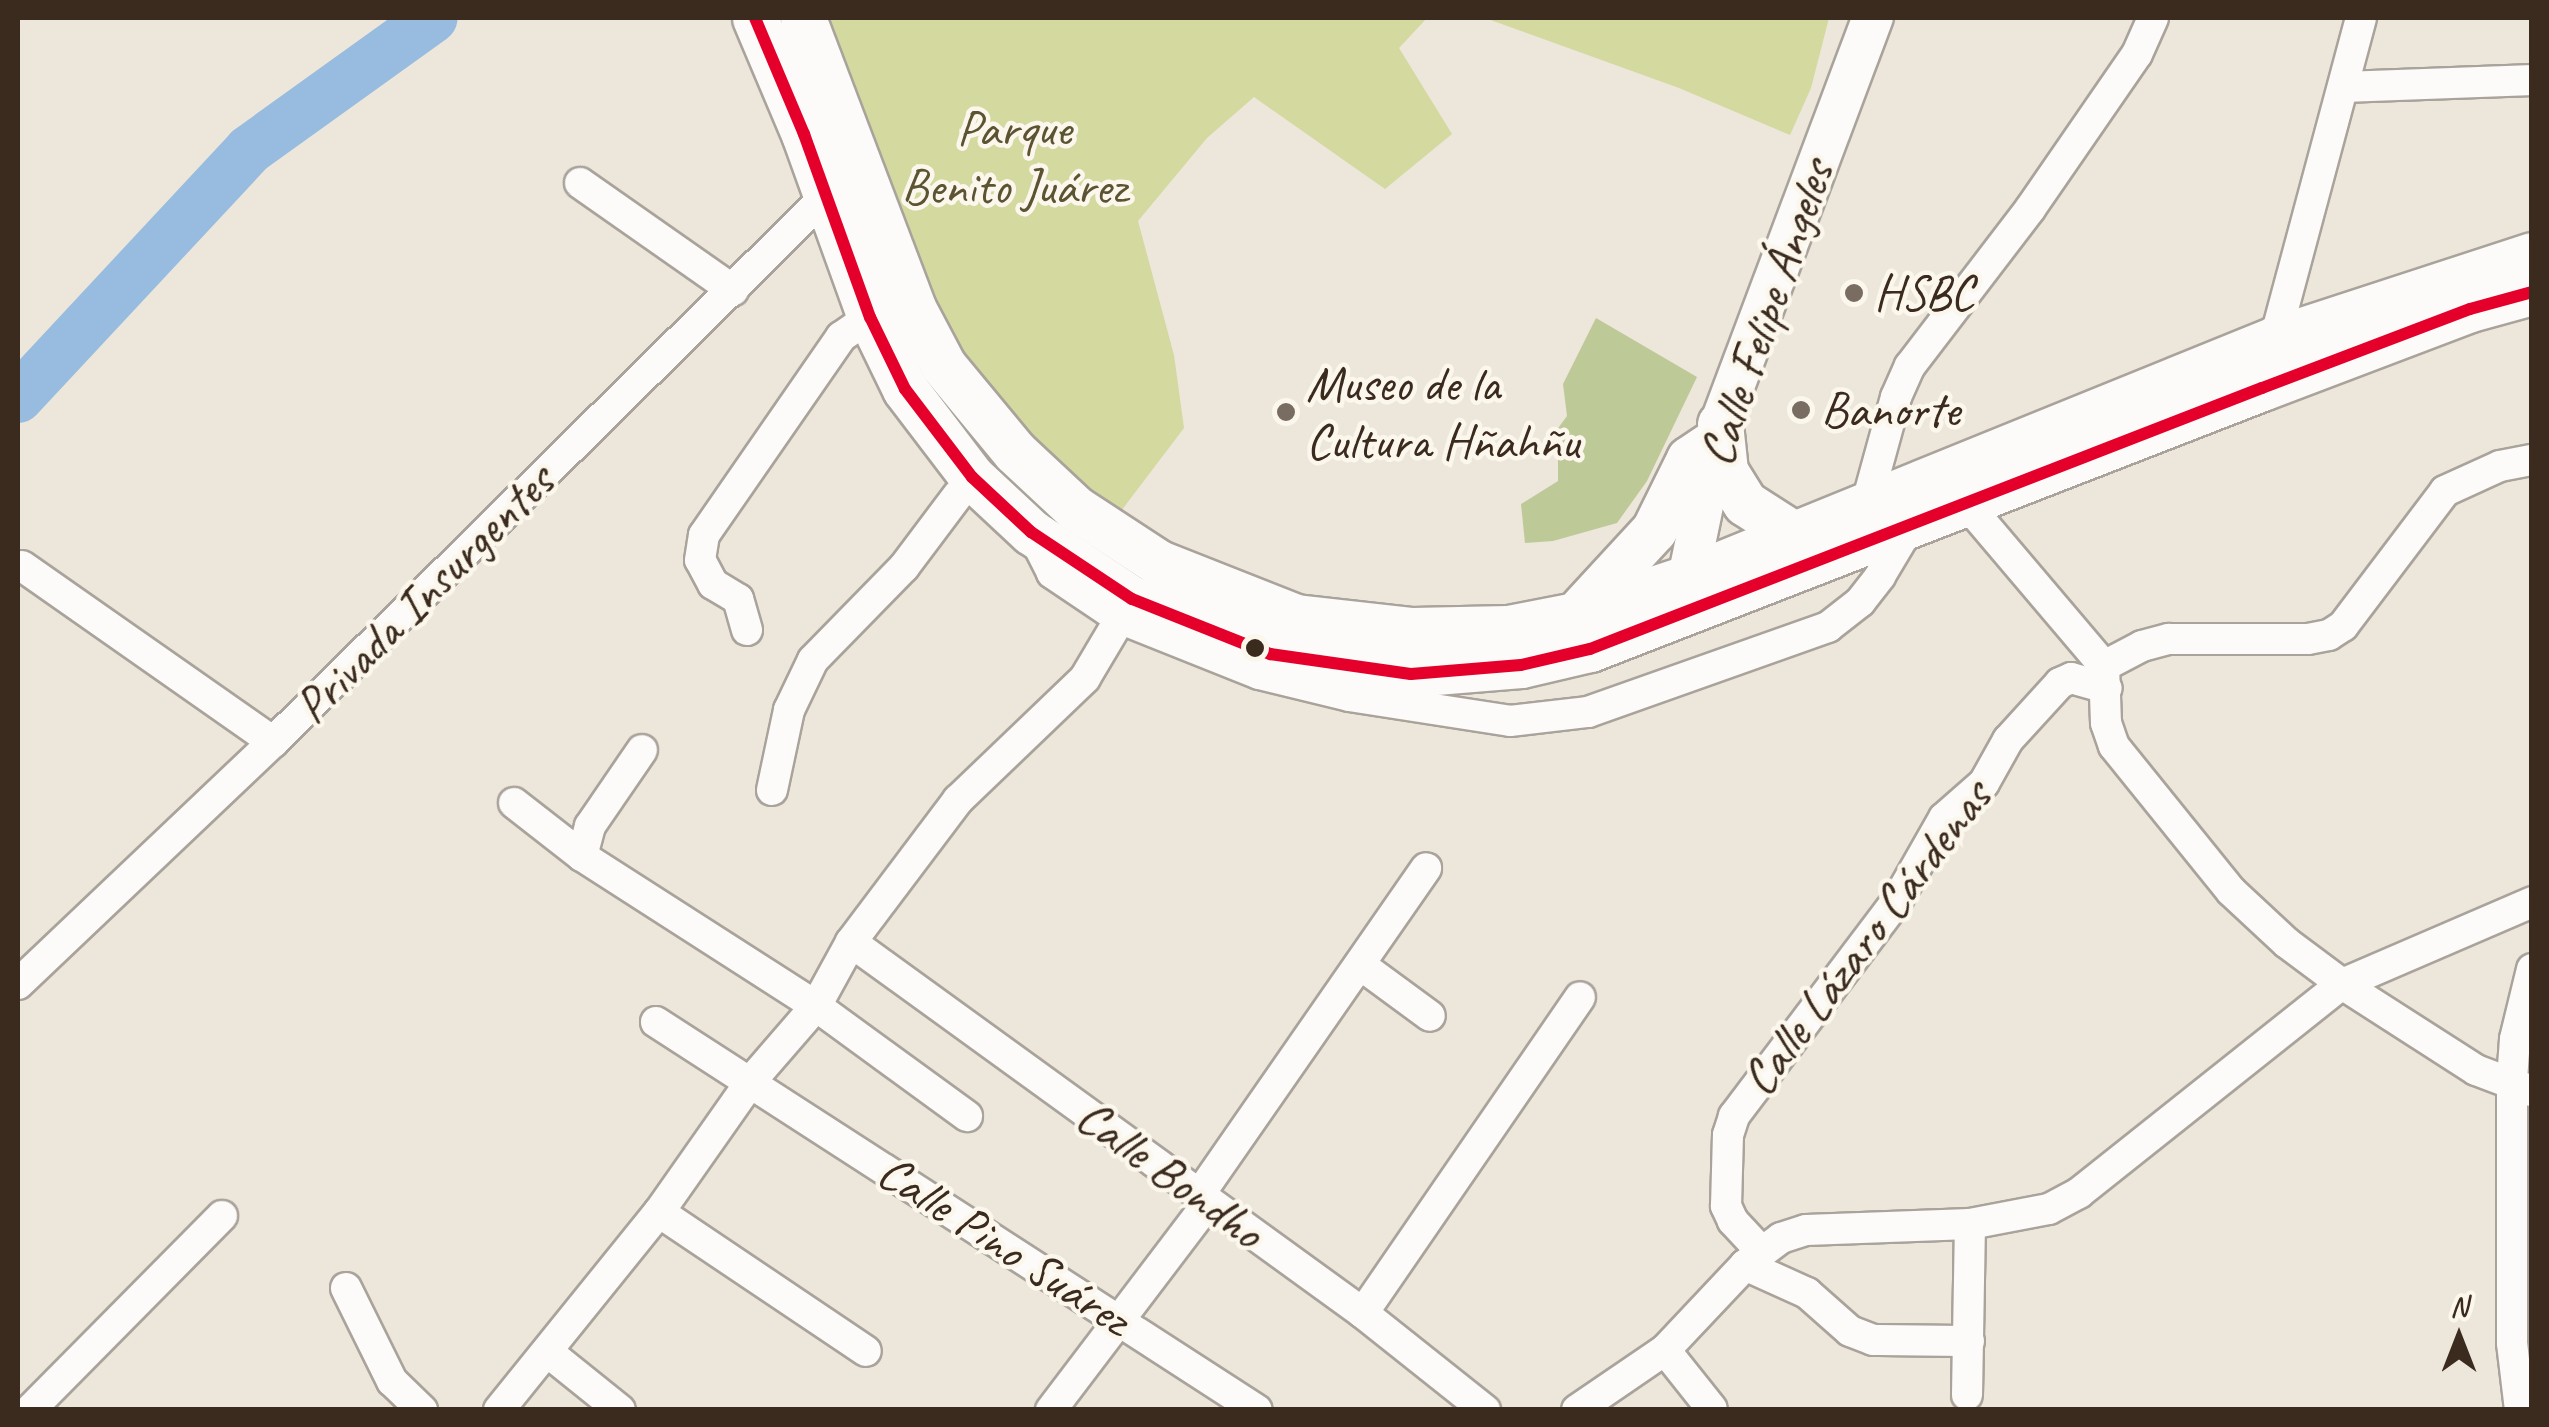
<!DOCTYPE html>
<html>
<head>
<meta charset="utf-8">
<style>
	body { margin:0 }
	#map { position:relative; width:2549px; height:1427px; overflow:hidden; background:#ede6da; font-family:Caveat,sans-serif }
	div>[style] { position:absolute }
	.green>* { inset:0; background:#d4d9a0 }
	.forest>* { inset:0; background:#bec998 }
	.river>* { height:50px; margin:-25px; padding:0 25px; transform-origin:25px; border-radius:25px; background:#97bcdf }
	.roads { filter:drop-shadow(2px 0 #a9a39b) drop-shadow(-2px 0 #a9a39b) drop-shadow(0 2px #a9a39b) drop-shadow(0 -2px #a9a39b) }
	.street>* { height:30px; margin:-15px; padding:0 15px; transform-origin:15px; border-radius:15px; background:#fcfbf9 }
	.secondary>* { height:40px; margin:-20px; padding:0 20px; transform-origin:20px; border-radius:20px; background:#fcfbf9 }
	.primary>* { height:45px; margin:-22.5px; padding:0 22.5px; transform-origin:22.5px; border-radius:22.5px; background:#fcfbf9 }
	.bus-1>* { height:12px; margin:-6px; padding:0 6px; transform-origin:6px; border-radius:6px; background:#e4002b }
	.dots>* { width:28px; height:28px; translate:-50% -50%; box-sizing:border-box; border:5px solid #fbf7ec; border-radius:50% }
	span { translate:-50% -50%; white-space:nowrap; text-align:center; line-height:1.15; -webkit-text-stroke:9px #fbf7ec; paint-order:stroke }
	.park-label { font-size:50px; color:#5c5332 }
	.poi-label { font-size:50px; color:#3b2a1e }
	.left { translate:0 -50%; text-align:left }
	.street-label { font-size:50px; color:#3b2a1e }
	.frame { position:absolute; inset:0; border:20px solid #3b2a1e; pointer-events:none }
	.north { position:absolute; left:2409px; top:1287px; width:100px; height:100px; -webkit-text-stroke:8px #fbf7ec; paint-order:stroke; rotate:0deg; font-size:28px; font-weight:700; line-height:40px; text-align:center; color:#3b2a1e }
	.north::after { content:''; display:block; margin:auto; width:35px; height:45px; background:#3b2a1e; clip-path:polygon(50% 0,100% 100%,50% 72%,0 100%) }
</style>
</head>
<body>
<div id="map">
	<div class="green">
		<i style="clip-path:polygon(810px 18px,1427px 18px,1399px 48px,1452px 134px,1385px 189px,1254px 97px,1207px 138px,1138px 221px,1174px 355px,1184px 428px,1115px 519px,983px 402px,913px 308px)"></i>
		<i style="clip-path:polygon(1485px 18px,1829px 18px,1811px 88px,1790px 135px,1679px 88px)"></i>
	</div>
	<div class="forest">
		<i style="clip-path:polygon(1596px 318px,1697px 377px,1647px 481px,1617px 523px,1553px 541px,1525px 543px,1521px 504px,1558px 481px,1558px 451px,1553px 435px,1567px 416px,1563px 384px)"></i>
	</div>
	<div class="river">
		<i style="left:18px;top:398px;width:339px;rotate:-47deg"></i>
		<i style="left:249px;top:150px;width:226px;rotate:-35.7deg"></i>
	</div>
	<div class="roads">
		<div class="street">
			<i style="left:2345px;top:87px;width:187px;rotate:-2.1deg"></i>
			<i style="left:580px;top:183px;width:187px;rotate:35deg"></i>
			<i style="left:2275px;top:339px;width:332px;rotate:-75deg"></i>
			<i style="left:1965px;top:502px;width:215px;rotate:49.7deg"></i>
			<i style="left:2104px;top:666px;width:57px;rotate:88deg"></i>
			<i style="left:2106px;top:723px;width:24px;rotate:71deg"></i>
			<i style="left:2114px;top:746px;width:186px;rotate:51.1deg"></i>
			<i style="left:2231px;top:891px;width:76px;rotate:42.9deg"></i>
			<i style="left:2287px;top:943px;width:69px;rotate:36.7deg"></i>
			<i style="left:2342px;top:984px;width:159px;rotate:32.7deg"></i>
			<i style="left:2476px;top:1070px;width:60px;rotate:20.6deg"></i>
			<i style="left:1866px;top:506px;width:113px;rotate:-74.6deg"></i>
			<i style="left:1896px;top:397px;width:34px;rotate:-66deg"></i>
			<i style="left:1910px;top:366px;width:198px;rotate:-52.6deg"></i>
			<i style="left:2030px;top:209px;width:188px;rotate:-55.4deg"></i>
			<i style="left:2137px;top:54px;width:39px;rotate:-66deg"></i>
			<i style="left:1035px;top:539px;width:38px;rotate:63deg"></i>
			<i style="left:1052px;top:573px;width:81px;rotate:33.9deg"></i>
			<i style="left:1119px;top:618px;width:151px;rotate:21.8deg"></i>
			<i style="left:1259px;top:674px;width:93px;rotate:13.7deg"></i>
			<i style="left:1349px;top:696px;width:163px;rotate:8.8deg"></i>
			<i style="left:1510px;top:721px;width:79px;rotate:-6.6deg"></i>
			<i style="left:1588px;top:712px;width:255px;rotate:-19.5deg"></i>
			<i style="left:1828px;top:627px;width:41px;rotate:-38deg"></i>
			<i style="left:1860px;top:602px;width:33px;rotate:-52deg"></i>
			<i style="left:1880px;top:576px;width:61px;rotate:-59.2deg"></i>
			<i style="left:22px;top:566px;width:307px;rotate:35deg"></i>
			<i style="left:747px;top:630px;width:32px;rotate:-106deg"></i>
			<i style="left:738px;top:599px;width:29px;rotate:-149deg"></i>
			<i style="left:713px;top:584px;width:27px;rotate:-118deg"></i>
			<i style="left:700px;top:560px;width:25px;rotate:-81deg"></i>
			<i style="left:704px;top:535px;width:241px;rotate:-55.3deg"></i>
			<i style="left:841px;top:337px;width:35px;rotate:-35deg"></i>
			<i style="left:2104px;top:666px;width:43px;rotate:-27.8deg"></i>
			<i style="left:2142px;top:646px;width:28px;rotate:-15deg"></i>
			<i style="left:2169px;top:639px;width:139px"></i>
			<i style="left:2308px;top:639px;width:21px;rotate:-11deg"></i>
			<i style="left:2329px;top:635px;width:17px;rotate:-33deg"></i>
			<i style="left:2343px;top:626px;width:169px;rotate:-52.9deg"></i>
			<i style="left:2445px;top:491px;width:60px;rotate:-24.4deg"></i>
			<i style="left:2500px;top:466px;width:33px;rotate:-11deg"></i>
			<i style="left:772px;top:790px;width:82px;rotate:-78deg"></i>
			<i style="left:789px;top:710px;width:55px;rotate:-64.4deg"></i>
			<i style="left:813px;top:660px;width:130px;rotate:-45.6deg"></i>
			<i style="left:904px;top:567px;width:90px;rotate:-53.1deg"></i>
			<i style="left:514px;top:803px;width:86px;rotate:37.9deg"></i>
			<i style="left:582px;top:856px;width:278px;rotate:32.7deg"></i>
			<i style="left:816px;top:1006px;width:187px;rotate:36.1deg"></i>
			<i style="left:582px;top:856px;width:31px;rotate:-75deg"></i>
			<i style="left:590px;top:826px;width:92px;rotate:-55.6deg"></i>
			<i style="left:851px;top:942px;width:632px;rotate:35.93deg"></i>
			<i style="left:1363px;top:1313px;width:156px;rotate:38.5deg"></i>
			<i style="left:1362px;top:966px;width:84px;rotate:36.3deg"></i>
			<i style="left:18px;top:984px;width:352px;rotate:-43.5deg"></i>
			<i style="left:273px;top:742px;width:776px;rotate:-44.63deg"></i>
			<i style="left:656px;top:1022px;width:715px;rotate:32.85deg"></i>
			<i style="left:1199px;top:1195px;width:398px;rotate:-55.2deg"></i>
			<i style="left:659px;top:1212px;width:249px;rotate:33.9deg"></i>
			<i style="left:1760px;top:1250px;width:40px;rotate:-133deg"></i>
			<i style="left:1733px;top:1221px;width:17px;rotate:-115deg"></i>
			<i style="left:1726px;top:1206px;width:71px;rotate:-88.4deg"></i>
			<i style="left:1728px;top:1135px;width:20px;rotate:-72deg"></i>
			<i style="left:1734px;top:1116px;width:272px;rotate:-52.9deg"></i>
			<i style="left:1898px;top:899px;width:93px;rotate:-60.4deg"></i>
			<i style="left:1944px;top:818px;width:53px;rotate:-41.2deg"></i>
			<i style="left:1984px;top:783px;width:49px;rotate:-60.8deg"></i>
			<i style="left:2008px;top:740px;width:77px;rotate:-47.6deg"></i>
			<i style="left:2060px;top:683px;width:12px;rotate:-24deg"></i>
			<i style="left:2071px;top:678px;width:37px;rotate:16deg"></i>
			<i style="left:1745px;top:1265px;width:68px;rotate:24.3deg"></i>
			<i style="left:1807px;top:1293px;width:57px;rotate:41.5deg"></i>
			<i style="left:1850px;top:1331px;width:25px;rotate:21deg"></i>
			<i style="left:1873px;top:1340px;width:96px;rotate:0.6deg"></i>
			<i style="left:346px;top:1288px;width:104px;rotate:63.7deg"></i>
			<i style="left:392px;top:1381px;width:42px;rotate:44deg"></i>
			<i style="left:1363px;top:1313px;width:383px;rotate:-55.5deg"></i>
			<i style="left:1665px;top:1350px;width:75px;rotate:51.5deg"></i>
			<i style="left:549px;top:1353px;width:91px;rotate:38.8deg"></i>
			<i style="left:1967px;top:1395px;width:171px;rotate:-89deg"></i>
			<i style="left:30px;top:1410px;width:273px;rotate:-45.3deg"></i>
			<i style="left:499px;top:1410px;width:255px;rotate:-51.1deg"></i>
			<i style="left:659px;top:1212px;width:160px;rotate:-54.9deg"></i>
			<i style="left:751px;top:1081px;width:99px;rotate:-49.1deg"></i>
			<i style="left:816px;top:1006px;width:73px;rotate:-61.3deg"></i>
			<i style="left:851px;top:942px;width:178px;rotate:-53deg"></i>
			<i style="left:958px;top:800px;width:176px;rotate:-43.8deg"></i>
			<i style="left:1085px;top:678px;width:92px;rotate:-59.3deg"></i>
			<i style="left:1051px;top:1410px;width:260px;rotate:-52.8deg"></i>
			<i style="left:1577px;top:1410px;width:107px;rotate:-34.3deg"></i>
			<i style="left:1665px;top:1350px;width:117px;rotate:-46.7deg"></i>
			<i style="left:1745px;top:1265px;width:45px;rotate:-36.9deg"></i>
			<i style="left:1781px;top:1238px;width:26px;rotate:-18deg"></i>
			<i style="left:1806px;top:1230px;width:164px;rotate:-2.1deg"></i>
			<i style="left:1970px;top:1224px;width:80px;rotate:-10.8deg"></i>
			<i style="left:2049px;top:1209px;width:34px;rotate:-28deg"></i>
			<i style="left:2079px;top:1193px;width:336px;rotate:-38.5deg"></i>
			<i style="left:2342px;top:984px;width:207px;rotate:-23.3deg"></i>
			<i style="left:2520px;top:1410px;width:67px;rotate:-96.8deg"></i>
			<i style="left:2512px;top:1343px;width:263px;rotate:-90deg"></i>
			<i style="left:2512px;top:1080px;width:41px;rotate:-85.8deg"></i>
			<i style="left:2515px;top:1039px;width:72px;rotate:-76.3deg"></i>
		</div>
		<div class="secondary">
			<i style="left:1683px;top:602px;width:182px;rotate:-78.3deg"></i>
			<i style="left:1720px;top:424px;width:434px;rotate:-69.4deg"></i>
		</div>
		<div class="primary">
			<i style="left:755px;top:18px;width:126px;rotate:67.1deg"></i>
			<i style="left:804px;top:134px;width:195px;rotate:70.2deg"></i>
			<i style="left:870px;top:317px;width:80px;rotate:64.1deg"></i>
			<i style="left:905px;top:389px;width:111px;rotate:52.7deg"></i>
			<i style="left:972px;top:477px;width:81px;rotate:43deg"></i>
			<i style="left:1031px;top:532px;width:121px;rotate:33.6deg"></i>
			<i style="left:1132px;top:599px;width:149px;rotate:21.7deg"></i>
			<i style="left:1270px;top:654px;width:142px;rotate:8.1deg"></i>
			<i style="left:1411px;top:674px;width:110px;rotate:-4.7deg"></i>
			<i style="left:1521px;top:665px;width:71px;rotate:-13.1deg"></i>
			<i style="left:1590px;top:649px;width:721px;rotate:-21.23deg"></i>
			<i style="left:2262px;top:388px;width:222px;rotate:-20.8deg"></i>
			<i style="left:2470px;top:309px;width:64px;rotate:-15.3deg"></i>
			<i style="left:803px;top:18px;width:310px;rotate:69.2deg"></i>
			<i style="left:913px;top:308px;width:64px;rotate:62.2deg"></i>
			<i style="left:943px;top:365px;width:113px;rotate:50.4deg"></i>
			<i style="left:1015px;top:452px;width:82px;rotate:43deg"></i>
			<i style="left:1075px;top:508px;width:100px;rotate:33.2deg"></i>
			<i style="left:1159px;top:563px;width:147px;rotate:21.5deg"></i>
			<i style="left:1296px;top:617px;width:117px;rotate:6.4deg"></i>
			<i style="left:1412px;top:630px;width:96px;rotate:-1.2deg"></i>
			<i style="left:1508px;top:628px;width:68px;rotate:-11deg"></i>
			<i style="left:1575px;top:615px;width:117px;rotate:-18.4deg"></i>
			<i style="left:1686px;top:578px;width:636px;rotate:-22.09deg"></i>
			<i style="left:2275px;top:339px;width:270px;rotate:-18.1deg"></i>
			<i style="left:1720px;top:424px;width:47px;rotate:83.9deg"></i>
			<i style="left:1725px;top:471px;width:38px;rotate:58deg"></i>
			<i style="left:1745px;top:503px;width:56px;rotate:32.6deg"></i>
			<i style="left:1582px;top:608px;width:106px;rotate:-47.3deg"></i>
			<i style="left:1654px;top:530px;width:79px;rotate:-63.8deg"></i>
			<i style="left:1689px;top:459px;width:32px;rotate:-34deg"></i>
		</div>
	</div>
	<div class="bus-1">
		<i style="left:755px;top:18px;width:126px;rotate:67.1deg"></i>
		<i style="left:804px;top:134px;width:195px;rotate:70.2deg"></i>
		<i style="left:870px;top:317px;width:80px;rotate:64.1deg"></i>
		<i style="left:905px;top:389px;width:111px;rotate:52.7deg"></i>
		<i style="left:972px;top:477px;width:81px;rotate:43deg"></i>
		<i style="left:1031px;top:532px;width:121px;rotate:33.6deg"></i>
		<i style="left:1132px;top:599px;width:149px;rotate:21.7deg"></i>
		<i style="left:1270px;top:654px;width:142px;rotate:8.1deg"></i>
		<i style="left:1411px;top:674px;width:110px;rotate:-4.7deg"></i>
		<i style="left:1521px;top:665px;width:71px;rotate:-13.1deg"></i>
		<i style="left:1590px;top:649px;width:721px;rotate:-21.23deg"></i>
		<i style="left:2262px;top:388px;width:222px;rotate:-20.8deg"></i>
		<i style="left:2470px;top:309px;width:64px;rotate:-15.3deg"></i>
	</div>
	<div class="dots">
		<i style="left:1854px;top:293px;background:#796c60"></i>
		<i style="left:1801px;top:410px;background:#796c60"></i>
		<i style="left:1286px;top:412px;background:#796c60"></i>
		<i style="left:1255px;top:648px;background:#3b2a1e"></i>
	</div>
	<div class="park-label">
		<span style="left:1014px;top:157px">Parque<br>Benito Juárez</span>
	</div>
	<div class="poi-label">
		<span class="left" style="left:1874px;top:293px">HSBC</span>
		<span class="left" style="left:1306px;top:412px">Museo de la<br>Cultura Hñahñu</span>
		<span class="left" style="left:1821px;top:410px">Banorte</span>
	</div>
	<div class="street-label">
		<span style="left:1766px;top:313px;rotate:-71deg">Calle Felipe Ángeles</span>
		<span style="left:424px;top:594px;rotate:-45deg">Privada Insurgentes</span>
		<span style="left:1866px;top:938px;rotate:-53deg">Calle Lázaro Cárdenas</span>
		<span style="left:1170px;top:1174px;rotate:36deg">Calle Bondho</span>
		<span style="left:1004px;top:1245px;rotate:33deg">Calle Pino Suárez</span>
	</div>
	<div class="frame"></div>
	<div class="north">N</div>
</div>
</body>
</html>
